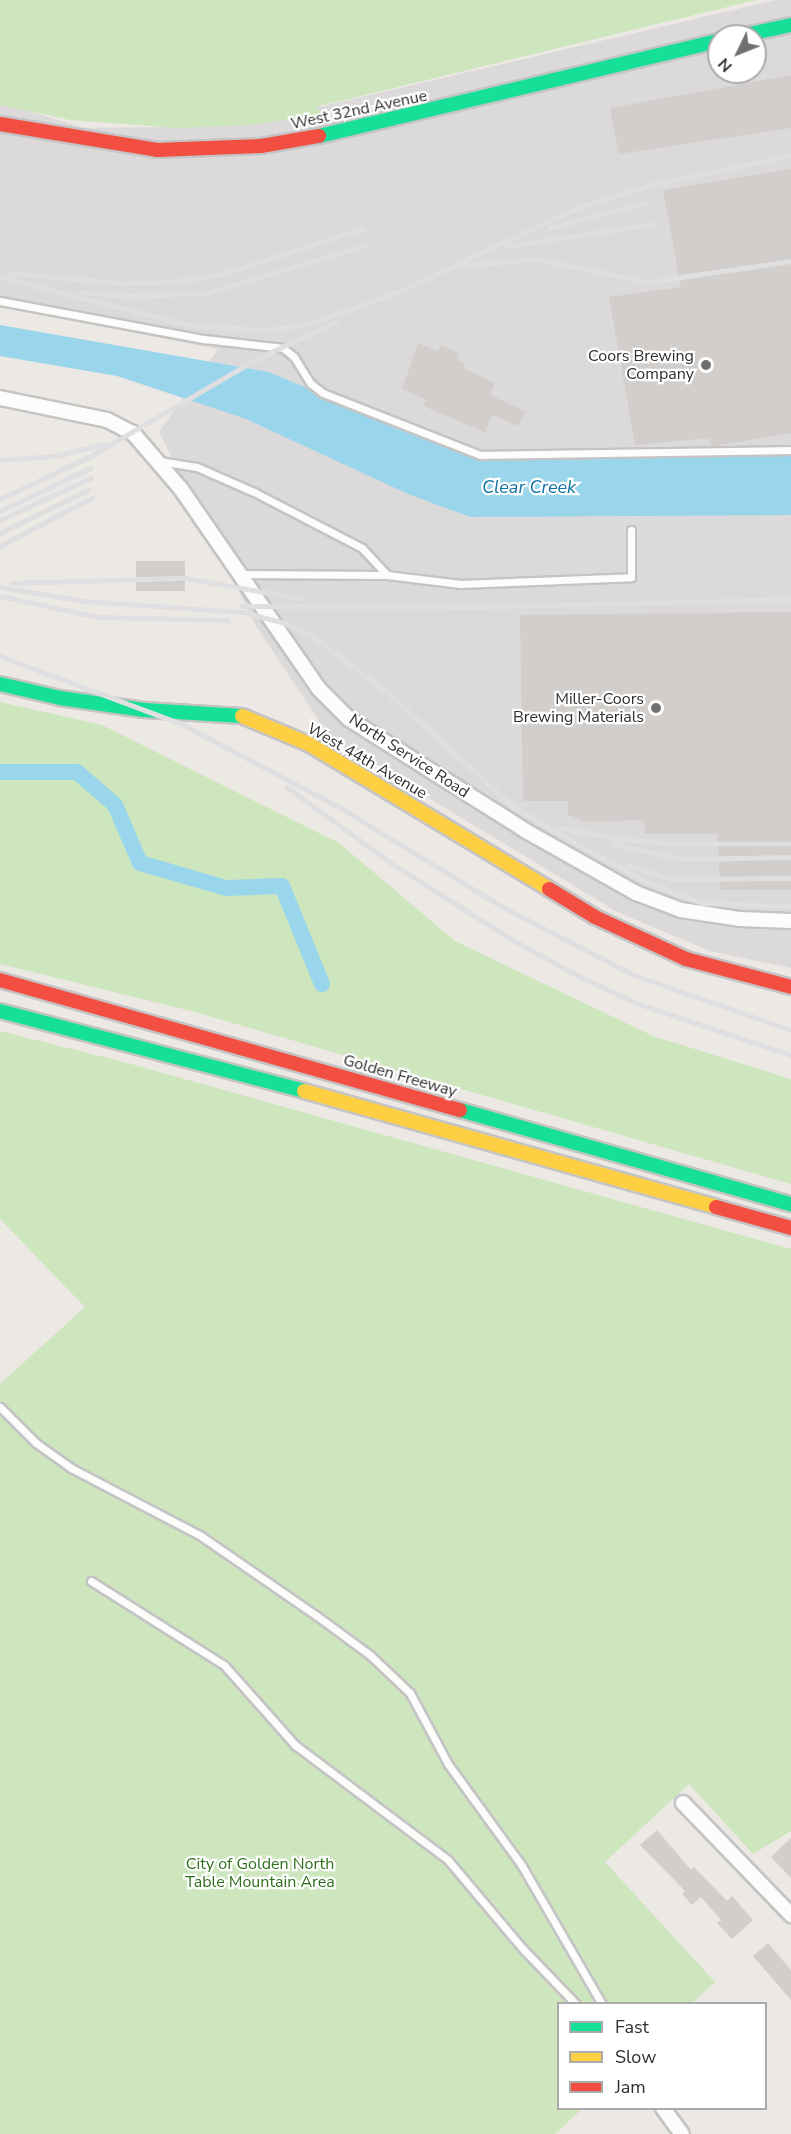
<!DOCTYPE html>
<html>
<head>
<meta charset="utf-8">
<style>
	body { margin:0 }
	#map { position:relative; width:791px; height:2134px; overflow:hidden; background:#ece8e4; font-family:"Nunito Sans",sans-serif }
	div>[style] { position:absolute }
	.industrial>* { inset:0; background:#dcd9db }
	.green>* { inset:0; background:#cee6be }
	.water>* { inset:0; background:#99d6ec }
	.canal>* { height:16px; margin:-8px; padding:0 8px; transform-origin:8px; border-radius:8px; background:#99d6ec }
	.building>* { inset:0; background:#d1cecb; transform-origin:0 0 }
	.roads { filter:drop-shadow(2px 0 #c5c4c5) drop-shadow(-2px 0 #c5c4c5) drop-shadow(0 2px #c5c4c5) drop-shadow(0 -2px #c5c4c5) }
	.lane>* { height:7px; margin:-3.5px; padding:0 3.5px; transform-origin:3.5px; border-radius:3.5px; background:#fcfcfb }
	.street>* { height:14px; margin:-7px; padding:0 7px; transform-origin:7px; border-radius:7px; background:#fcfcfb }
	.fast>* { height:14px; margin:-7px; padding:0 7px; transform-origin:7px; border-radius:7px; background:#16e098 }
	.slow>* { height:14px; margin:-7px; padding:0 7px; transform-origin:7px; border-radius:7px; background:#ffcf43 }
	.jam>* { height:14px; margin:-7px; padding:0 7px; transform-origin:7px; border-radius:7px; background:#f24e42 }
	.rail>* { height:4.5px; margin:-2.25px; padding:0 2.25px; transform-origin:2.25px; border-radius:2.25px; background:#dfdfe1 }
	.dots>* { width:16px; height:16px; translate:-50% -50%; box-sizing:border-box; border:3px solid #fff; border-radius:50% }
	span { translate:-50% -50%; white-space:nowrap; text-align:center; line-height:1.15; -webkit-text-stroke:4.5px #fff; paint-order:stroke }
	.street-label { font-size:16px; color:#2e2e2e }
	.poi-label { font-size:16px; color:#2e2e2e }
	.right { translate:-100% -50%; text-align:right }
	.park-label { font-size:16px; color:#2c6e1b }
	.water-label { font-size:18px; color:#0d6fa3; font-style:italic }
	.legend { position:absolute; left:557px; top:2002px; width:210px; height:108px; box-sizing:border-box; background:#fff; border:2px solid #ababab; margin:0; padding:8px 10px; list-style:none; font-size:18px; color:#2e2e2e }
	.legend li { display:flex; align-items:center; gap:12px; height:30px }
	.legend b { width:30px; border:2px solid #ababab }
	.north { position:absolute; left:707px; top:24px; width:60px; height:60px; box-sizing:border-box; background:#fff; border:2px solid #ababab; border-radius:50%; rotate:227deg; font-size:16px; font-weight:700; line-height:24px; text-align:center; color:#2e2e2e }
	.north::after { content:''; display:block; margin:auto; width:21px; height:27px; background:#706f6e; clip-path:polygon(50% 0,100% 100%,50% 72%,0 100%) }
</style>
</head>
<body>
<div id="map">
	<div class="industrial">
		<i style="clip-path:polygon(evenodd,776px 0,791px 0,791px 968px,710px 951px,617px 912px,331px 739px,256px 626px,159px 432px,218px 349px,0 307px,0 103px,85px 128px,238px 126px,776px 0,719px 36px,755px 36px,755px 72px,719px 72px,719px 36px)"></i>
	</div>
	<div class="green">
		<i style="clip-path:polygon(0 0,756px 0,316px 107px,322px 114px,250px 125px,178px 128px,70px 120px,0 105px)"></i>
		<i style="clip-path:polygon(0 702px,102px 725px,339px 843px,455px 941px,653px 1036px,791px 1079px,791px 1184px,191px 1011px,0 964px)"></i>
		<i style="clip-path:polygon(0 1031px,124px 1062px,791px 1249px,791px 1831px,753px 1854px,689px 1784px,605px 1862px,715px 1982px,692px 2003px,558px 2004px,558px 2108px,582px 2109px,555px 2134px,0 2134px,0 1384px,85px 1307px,0 1219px)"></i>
	</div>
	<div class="water">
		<i style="clip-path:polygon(0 325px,269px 372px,470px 457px,791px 454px,791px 515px,470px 517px,408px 494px,246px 419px,117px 376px,0 356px)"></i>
	</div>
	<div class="canal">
		<i style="left:0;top:772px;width:77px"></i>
		<i style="left:77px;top:772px;width:50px;rotate:41deg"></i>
		<i style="left:115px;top:805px;width:63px;rotate:66.7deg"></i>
		<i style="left:140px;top:863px;width:90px;rotate:16.2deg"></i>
		<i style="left:226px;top:888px;width:56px;rotate:-2deg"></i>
		<i style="left:282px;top:886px;width:106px;rotate:67.8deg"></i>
	</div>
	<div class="building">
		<i style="clip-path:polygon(791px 75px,791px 128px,619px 154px,610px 108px)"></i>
		<i style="clip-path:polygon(791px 169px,791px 433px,716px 446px,711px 446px,710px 438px,635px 445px,609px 297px,681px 287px,663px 190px)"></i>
		<i style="clip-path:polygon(418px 343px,438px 351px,441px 345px,460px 354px,457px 360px,465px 364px,463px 368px,495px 383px,490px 395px,525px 411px,518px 426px,492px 415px,485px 432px,423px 406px,427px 400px,402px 389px)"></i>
		<i style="left:136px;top:561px;width:49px;height:30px"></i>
		<i style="clip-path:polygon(791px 612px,791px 890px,720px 890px,718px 834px,645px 834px,644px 820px,587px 822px,568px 815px,568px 801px,523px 801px,520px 615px)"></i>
		<i style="clip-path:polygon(657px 1830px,691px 1870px,694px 1867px,727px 1901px,732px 1896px,753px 1920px,732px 1939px,717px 1923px,721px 1920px,701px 1897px,692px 1905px,682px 1894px,685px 1891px,640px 1845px)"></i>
		<i style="clip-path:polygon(791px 1838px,791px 1878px,771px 1857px)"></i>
		<i style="clip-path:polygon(768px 1943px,791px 1970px,791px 2000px,753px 1956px)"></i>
	</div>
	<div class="roads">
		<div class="lane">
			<i style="left:0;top:301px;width:208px;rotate:10.6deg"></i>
			<i style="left:204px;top:339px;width:80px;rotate:6.5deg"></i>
			<i style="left:283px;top:348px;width:14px;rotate:39deg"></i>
			<i style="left:294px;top:357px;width:31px;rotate:58deg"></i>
			<i style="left:310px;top:383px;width:16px;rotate:38deg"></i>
			<i style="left:323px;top:393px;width:169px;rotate:21.5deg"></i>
			<i style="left:480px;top:455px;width:311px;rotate:-0.9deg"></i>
			<i style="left:159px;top:461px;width:38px;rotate:9deg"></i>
			<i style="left:197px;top:467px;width:62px;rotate:23.7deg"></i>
			<i style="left:254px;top:492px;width:122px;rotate:27.4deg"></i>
			<i style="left:362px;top:548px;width:37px;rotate:47deg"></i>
			<i style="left:387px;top:575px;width:147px;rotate:-179.6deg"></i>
			<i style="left:387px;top:575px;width:74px;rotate:7deg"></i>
			<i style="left:460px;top:584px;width:171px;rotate:-2.3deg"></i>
			<i style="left:631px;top:577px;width:47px;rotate:-90deg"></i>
			<i style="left:0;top:1407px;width:51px;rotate:45deg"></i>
			<i style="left:36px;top:1443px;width:43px;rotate:35.5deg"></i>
			<i style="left:71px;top:1468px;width:147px;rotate:27.6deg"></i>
			<i style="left:201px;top:1536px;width:141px;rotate:34.6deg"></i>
			<i style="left:317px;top:1616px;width:66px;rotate:36.3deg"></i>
			<i style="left:370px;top:1655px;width:55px;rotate:43.5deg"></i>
			<i style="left:410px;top:1693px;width:81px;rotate:61.8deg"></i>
			<i style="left:448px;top:1764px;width:126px;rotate:54deg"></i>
			<i style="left:522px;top:1866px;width:160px;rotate:59.9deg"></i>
			<i style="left:91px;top:1581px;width:157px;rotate:32.3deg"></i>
			<i style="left:224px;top:1665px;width:107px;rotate:48.4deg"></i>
			<i style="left:295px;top:1745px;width:191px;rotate:36.9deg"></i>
			<i style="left:448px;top:1860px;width:116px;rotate:49.9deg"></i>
			<i style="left:523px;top:1949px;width:76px;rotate:46.1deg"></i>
		</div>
		<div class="street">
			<i style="left:0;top:398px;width:109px;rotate:11.6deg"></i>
			<i style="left:107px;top:420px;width:29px;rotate:27deg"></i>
			<i style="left:133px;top:433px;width:74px;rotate:49.4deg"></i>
			<i style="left:181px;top:489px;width:243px;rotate:55.4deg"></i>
			<i style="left:319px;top:689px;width:42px;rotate:45deg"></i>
			<i style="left:349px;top:719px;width:209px;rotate:32.3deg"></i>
			<i style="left:526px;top:831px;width:126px;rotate:29.4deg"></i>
			<i style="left:636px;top:893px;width:48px;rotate:20.7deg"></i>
			<i style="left:681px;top:910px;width:60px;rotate:8.7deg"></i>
			<i style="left:740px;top:919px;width:51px;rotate:2.2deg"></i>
			<i style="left:683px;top:1803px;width:156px;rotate:46deg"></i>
			<i style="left:663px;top:2108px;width:32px;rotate:54deg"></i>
		</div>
		<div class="fast">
			<i style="left:740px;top:36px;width:52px;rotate:-12.2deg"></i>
			<i style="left:319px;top:136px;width:411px;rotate:-13.4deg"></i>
			<i style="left:0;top:684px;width:62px;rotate:13.1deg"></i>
			<i style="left:60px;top:698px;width:85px;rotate:8.1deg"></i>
			<i style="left:144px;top:710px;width:98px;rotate:3.5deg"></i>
			<i style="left:0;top:1011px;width:314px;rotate:14.7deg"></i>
			<i style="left:460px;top:1110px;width:344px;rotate:15.9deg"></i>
		</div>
		<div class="slow">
			<i style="left:242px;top:716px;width:73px;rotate:22.7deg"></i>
			<i style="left:309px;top:744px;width:280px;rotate:31.1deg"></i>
			<i style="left:304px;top:1091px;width:428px;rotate:15.7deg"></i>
		</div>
		<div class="jam">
			<i style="left:0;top:124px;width:159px;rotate:9.4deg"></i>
			<i style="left:157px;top:150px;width:104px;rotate:-2.2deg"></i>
			<i style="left:261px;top:146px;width:59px;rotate:-9.8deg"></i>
			<i style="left:549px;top:889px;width:54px;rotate:31.3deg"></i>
			<i style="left:595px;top:917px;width:100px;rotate:24.8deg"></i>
			<i style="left:686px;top:959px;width:109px;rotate:14.9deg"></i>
			<i style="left:0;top:980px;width:478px;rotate:15.8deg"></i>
			<i style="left:716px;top:1207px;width:78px;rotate:15.6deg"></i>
		</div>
	</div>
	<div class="rail">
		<i style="left:549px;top:228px;width:100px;rotate:-14.5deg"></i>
		<i style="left:508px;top:246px;width:146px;rotate:-8.7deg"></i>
		<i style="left:464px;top:265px;width:73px;rotate:-4.7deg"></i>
		<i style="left:537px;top:259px;width:112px;rotate:11.8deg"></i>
		<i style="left:647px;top:282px;width:146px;rotate:-8.3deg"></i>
		<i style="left:9px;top:273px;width:113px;rotate:5.1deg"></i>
		<i style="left:122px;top:283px;width:46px;rotate:-1.2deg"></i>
		<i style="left:168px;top:282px;width:51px;rotate:-7.8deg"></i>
		<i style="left:219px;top:275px;width:150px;rotate:-17.8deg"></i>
		<i style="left:0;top:277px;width:190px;rotate:14.3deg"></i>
		<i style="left:184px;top:324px;width:77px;rotate:4.5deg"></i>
		<i style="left:261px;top:330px;width:24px;rotate:-5deg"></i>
		<i style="left:285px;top:328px;width:31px;rotate:-11deg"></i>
		<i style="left:315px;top:322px;width:90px;rotate:-20deg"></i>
		<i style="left:400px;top:291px;width:198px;rotate:-25.1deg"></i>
		<i style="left:579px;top:207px;width:71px;rotate:-17.2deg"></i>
		<i style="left:647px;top:186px;width:147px;rotate:-12.1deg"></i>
		<i style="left:82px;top:292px;width:49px;rotate:4.7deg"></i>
		<i style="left:131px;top:296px;width:76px;rotate:-2.3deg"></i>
		<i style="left:207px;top:293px;width:164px;rotate:-16.7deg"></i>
		<i style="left:0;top:460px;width:55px;rotate:-4.2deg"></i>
		<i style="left:55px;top:456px;width:49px;rotate:-14deg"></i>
		<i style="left:0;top:499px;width:98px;rotate:-25.3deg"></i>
		<i style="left:89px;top:457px;width:192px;rotate:-30.3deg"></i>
		<i style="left:255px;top:360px;width:90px;rotate:-25.7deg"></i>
		<i style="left:0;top:511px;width:100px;rotate:-25.5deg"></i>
		<i style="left:0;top:520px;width:100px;rotate:-24.8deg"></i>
		<i style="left:0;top:533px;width:98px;rotate:-26deg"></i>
		<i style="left:0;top:546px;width:104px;rotate:-27.6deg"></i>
		<i style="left:12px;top:583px;width:173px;rotate:-1.7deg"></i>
		<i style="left:185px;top:578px;width:121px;rotate:10deg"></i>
		<i style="left:0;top:587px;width:85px;rotate:9.5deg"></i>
		<i style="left:84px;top:601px;width:159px;rotate:4deg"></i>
		<i style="left:243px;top:612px;width:43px;rotate:14.7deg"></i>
		<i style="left:285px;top:623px;width:29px;rotate:25deg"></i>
		<i style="left:311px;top:635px;width:92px;rotate:36.6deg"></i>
		<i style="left:385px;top:690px;width:174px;rotate:42.2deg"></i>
		<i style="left:514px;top:807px;width:86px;rotate:30.2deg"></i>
		<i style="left:588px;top:850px;width:70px;rotate:28deg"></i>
		<i style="left:650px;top:883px;width:56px;rotate:21deg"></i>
		<i style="left:702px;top:903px;width:89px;rotate:1.9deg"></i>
		<i style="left:0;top:596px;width:100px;rotate:12.1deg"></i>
		<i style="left:98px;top:617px;width:129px;rotate:1.3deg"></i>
		<i style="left:242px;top:606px;width:232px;rotate:0.2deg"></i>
		<i style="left:474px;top:607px;width:317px;rotate:-1.4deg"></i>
		<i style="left:0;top:656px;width:194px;rotate:20.5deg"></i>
		<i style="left:182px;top:724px;width:180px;rotate:27.8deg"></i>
		<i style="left:341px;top:808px;width:188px;rotate:31.5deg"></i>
		<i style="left:501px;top:906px;width:150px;rotate:27.4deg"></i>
		<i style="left:634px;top:975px;width:166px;rotate:19.3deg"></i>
		<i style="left:287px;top:787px;width:132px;rotate:36.1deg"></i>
		<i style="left:394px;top:865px;width:146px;rotate:32.2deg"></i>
		<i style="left:518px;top:943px;width:72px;rotate:28.4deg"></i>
		<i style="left:581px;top:977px;width:64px;rotate:25deg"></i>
		<i style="left:639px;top:1004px;width:160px;rotate:18.5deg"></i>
		<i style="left:558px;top:827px;width:62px;rotate:11.1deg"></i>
		<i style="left:619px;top:839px;width:54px;rotate:5.3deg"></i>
		<i style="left:673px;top:844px;width:118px"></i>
		<i style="left:611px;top:844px;width:75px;rotate:11.6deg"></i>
		<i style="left:684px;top:859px;width:107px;rotate:-1.1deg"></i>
		<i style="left:628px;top:865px;width:46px;rotate:17.7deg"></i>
		<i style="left:672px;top:879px;width:119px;rotate:-0.5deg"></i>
	</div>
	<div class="dots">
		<i style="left:706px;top:365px;background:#706f6e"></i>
		<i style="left:656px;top:708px;background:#706f6e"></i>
	</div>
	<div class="street-label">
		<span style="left:359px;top:110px;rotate:-12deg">West 32nd Avenue</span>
		<span style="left:409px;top:756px;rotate:33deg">North Service Road</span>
		<span style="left:367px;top:761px;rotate:30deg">West 44th Avenue</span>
		<span style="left:400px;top:1076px;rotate:16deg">Golden Freeway</span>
	</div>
	<div class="poi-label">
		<span class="right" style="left:694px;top:365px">Coors Brewing<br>Company</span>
		<span class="right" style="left:644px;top:708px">Miller-Coors<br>Brewing Materials</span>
	</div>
	<div class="park-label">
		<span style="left:260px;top:1873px">City of Golden North<br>Table Mountain Area</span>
	</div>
	<div class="water-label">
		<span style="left:529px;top:487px">Clear Creek</span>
	</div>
	<ul class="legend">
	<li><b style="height:8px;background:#16e098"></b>Fast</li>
	<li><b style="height:8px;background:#ffcf43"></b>Slow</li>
	<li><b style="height:8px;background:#f24e42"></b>Jam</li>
	</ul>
	<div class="north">N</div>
</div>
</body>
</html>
